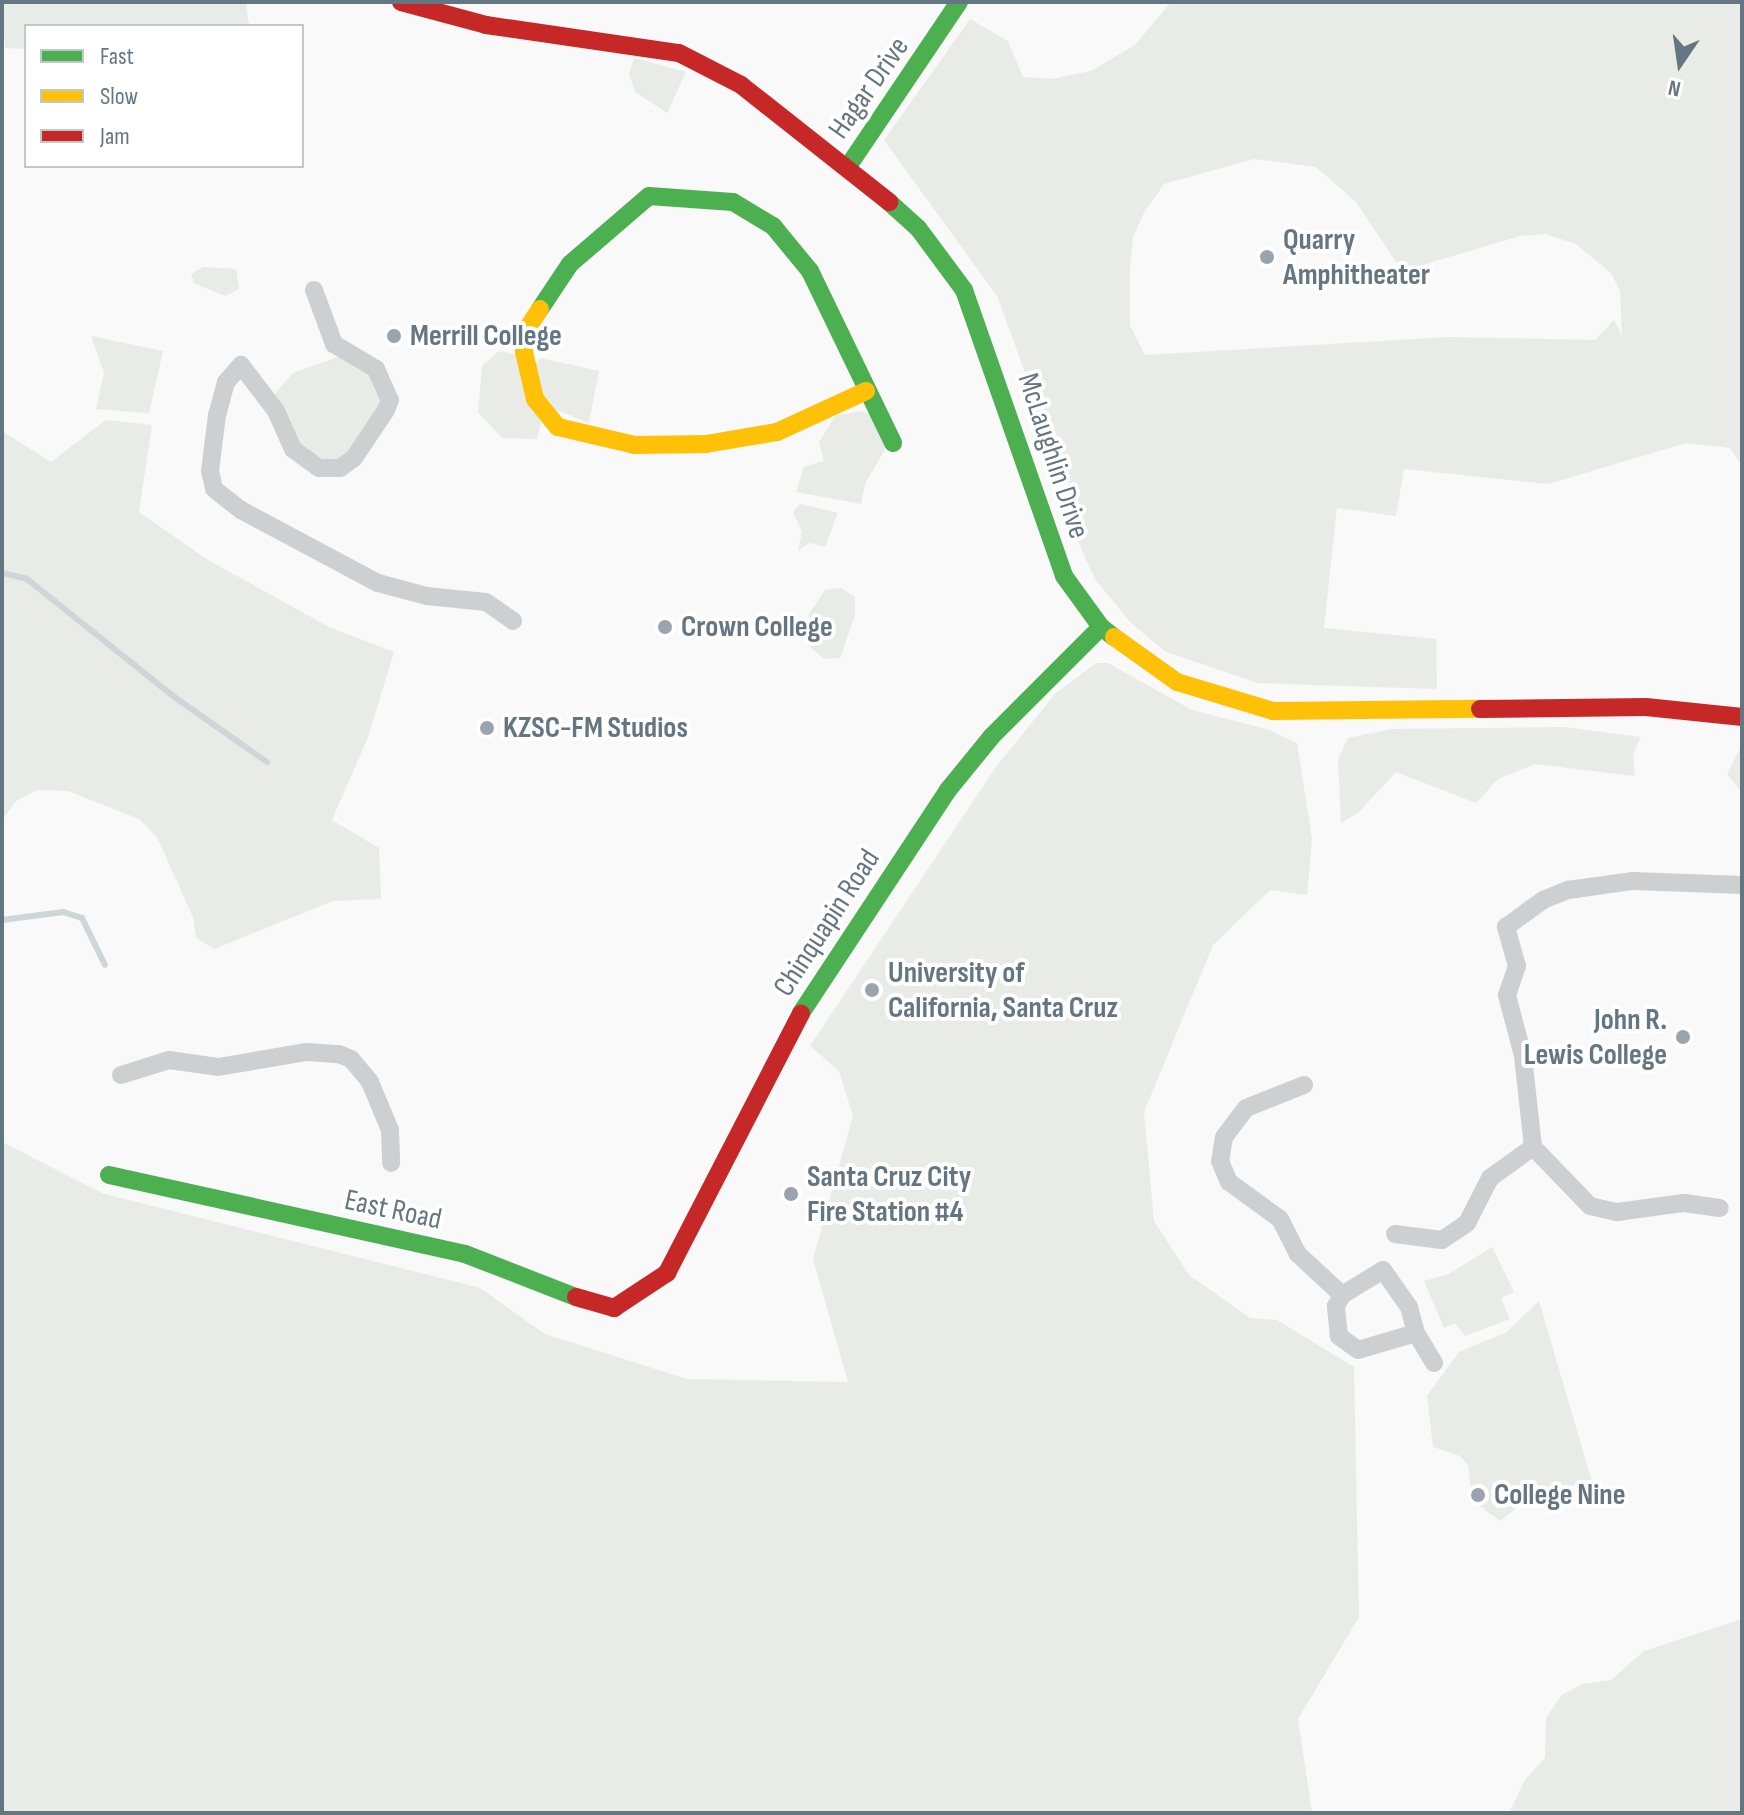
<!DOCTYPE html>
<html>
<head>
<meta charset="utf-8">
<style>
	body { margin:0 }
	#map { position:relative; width:1744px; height:1815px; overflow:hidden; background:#f9f9f9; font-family:"Sofia Sans Condensed",sans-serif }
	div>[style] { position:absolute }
	.green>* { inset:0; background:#e8ebe6 }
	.stream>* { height:6px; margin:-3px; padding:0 3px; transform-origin:3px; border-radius:3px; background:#ced6d9 }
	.street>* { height:18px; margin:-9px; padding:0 9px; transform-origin:9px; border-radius:9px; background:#cecfd0 }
	.fast>* { height:18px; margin:-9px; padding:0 9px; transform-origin:9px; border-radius:9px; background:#4caf50 }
	.slow>* { height:18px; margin:-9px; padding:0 9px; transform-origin:9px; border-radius:9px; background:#ffc107 }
	.jam>* { height:18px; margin:-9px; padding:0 9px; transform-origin:9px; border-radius:9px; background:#c62828 }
	.dots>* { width:22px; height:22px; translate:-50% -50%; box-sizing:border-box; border:4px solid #fff; border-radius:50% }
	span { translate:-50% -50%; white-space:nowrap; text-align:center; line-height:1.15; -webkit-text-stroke:8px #fff; paint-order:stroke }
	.street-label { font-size:30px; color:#657683 }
	.poi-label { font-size:30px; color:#657683; font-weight:700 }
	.left { translate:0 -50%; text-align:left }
	.right { translate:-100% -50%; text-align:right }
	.frame { position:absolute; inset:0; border:4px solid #657683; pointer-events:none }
	.legend { position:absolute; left:24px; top:24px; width:280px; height:144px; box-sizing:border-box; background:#fff; border:2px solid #c1c8cd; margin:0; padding:10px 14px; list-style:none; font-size:24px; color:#657683 }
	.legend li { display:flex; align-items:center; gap:16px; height:40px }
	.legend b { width:40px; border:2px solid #c1c8cd }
	.north { position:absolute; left:1640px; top:24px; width:80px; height:80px; -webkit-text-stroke:6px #fff; paint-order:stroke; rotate:193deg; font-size:22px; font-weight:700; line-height:32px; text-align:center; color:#657683 }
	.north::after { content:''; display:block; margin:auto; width:28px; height:36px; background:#657683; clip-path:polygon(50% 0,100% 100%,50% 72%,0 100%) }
</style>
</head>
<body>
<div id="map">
	<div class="green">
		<i style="clip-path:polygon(2px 2px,246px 2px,249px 26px,26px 26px,26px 49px,5px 48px)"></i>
		<i style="clip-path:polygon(evenodd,1171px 2px,1742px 2px,1742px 466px,1730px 448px,1686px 443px,1548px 484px,1404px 469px,1396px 516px,1337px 508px,1324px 628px,1436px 639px,1437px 689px,1258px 683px,1166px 652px,1131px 623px,1095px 579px,1065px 513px,1029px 383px,997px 296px,884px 140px,970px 19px,1008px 41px,1023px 77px,1051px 79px,1091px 71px,1135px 45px,1171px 2px,1254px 159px,1316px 167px,1356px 202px,1399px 266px,1419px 266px,1520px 236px,1545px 234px,1576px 244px,1611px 273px,1620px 291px,1622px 336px,1614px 320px,1595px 340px,1449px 337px,1145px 355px,1130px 325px,1130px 269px,1133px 236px,1145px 211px,1164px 184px,1254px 159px)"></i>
		<i style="clip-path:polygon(634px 58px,686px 72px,667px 113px,635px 92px,629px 74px)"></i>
		<i style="clip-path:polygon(203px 267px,236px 269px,239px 289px,225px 296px,194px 283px,191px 274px)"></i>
		<i style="clip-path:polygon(91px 336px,163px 351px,149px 413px,96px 409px,104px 373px)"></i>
		<i style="clip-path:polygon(499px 351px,518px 355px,541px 423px,537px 439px,502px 438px,478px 412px,482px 366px)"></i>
		<i style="clip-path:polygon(338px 357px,373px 375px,381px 404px,351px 454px,339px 462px,302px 454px,273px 396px,293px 373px)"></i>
		<i style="clip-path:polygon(541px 358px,599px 371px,589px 423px,547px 406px,532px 368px)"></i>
		<i style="clip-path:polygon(860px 411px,873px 415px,888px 444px,865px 484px,861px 504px,796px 492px,804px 467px,824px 461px,819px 442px,835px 416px)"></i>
		<i style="clip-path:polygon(106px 420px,152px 425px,139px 512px,208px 560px,329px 627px,394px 652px,368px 737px,332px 820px,379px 848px,381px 899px,333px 901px,214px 949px,196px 938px,193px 917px,157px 837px,139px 819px,68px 791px,37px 790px,16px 801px,2px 820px,2px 431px,51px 462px)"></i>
		<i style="clip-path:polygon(800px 504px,838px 513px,825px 547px,809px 543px,798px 551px,802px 532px,793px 512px)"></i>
		<i style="clip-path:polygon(841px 588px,855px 597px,855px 615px,840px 658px,824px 659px,805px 643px,809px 614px,825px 590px)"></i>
		<i style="clip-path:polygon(1096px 663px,1108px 663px,1192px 710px,1267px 729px,1297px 743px,1312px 839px,1307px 895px,1270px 890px,1213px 945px,1144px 1112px,1154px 1221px,1189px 1275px,1250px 1318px,1277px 1320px,1354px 1367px,1359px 1617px,1298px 1719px,1312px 1813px,2px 1813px,2px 1142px,104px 1194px,480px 1288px,545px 1334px,687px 1379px,848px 1382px,813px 1259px,853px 1116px,839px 1071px,810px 1046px,996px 767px,1055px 694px)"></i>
		<i style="clip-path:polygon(1564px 727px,1641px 737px,1633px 754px,1635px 776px,1535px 764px,1498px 779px,1476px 803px,1396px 772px,1358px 813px,1341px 823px,1338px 759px,1348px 738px,1392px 729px)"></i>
		<i style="clip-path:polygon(1742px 745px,1742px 793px,1727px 774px)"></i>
		<i style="clip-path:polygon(1492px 1247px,1514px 1292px,1501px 1298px,1510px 1319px,1465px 1336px,1455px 1323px,1444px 1328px,1424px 1281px,1449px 1274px)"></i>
		<i style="clip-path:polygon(1539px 1301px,1592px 1482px,1538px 1491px,1500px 1521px,1472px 1500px,1468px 1465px,1460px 1456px,1433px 1447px,1427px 1396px,1459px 1352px,1507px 1332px)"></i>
		<i style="clip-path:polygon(1742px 1619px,1742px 1813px,1509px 1813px,1525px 1780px,1545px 1758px,1546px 1718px,1562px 1695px,1582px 1684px,1611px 1680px,1644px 1651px)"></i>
	</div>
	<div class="stream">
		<i style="left:2px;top:573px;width:26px;rotate:13deg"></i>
		<i style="left:27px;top:579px;width:187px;rotate:38.7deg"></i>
		<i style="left:173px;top:696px;width:115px;rotate:35.1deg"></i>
		<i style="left:2px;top:920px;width:62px;rotate:-7.5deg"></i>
		<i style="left:63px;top:912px;width:20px;rotate:18deg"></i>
		<i style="left:82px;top:918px;width:52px;rotate:63.9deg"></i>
	</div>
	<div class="street">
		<i style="left:314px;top:290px;width:58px;rotate:69.7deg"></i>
		<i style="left:334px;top:344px;width:49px;rotate:30.8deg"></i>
		<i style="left:376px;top:369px;width:34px;rotate:66deg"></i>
		<i style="left:390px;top:400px;width:11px;rotate:112deg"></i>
		<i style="left:386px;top:410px;width:58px;rotate:123.7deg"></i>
		<i style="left:354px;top:458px;width:17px;rotate:144deg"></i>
		<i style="left:340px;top:468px;width:21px;rotate:180deg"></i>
		<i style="left:319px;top:468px;width:32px;rotate:-144deg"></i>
		<i style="left:293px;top:449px;width:42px;rotate:-114.1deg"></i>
		<i style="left:276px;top:411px;width:58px;rotate:-127.3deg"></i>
		<i style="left:241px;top:365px;width:23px;rotate:131deg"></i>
		<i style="left:226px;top:382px;width:34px;rotate:105deg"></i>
		<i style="left:217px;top:415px;width:56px;rotate:97.1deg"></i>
		<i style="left:210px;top:471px;width:18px;rotate:77deg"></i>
		<i style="left:214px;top:489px;width:34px;rotate:38deg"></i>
		<i style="left:241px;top:510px;width:155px;rotate:28.1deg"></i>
		<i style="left:378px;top:583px;width:51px;rotate:14.9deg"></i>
		<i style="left:427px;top:596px;width:59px;rotate:5.8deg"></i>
		<i style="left:486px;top:602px;width:33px;rotate:35deg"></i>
		<i style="left:121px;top:1075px;width:50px;rotate:-17.4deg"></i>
		<i style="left:169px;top:1060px;width:49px;rotate:8.1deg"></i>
		<i style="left:218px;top:1067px;width:90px;rotate:-9.6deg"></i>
		<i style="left:307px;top:1052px;width:32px;rotate:4deg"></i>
		<i style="left:339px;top:1054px;width:13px;rotate:23deg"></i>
		<i style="left:351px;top:1059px;width:30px;rotate:50deg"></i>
		<i style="left:370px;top:1082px;width:52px;rotate:67.4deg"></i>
		<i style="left:390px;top:1130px;width:33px;rotate:88deg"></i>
		<i style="left:1304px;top:1085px;width:62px;rotate:158.4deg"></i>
		<i style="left:1246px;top:1108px;width:36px;rotate:127deg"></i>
		<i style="left:1224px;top:1137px;width:24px;rotate:99deg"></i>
		<i style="left:1220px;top:1161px;width:23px;rotate:67deg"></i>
		<i style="left:1229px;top:1182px;width:63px;rotate:36deg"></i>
		<i style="left:1280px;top:1219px;width:39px;rotate:63deg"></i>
		<i style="left:1298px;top:1254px;width:60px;rotate:43deg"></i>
		<i style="left:1533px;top:1147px;width:92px;rotate:-96.3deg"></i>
		<i style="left:1523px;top:1056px;width:63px;rotate:-104.7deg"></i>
		<i style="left:1507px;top:995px;width:31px;rotate:-71deg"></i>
		<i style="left:1517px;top:966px;width:41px;rotate:-105.8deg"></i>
		<i style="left:1506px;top:927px;width:46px;rotate:-36.1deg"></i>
		<i style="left:1543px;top:900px;width:27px;rotate:-22deg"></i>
		<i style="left:1568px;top:890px;width:66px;rotate:-7.9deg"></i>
		<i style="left:1633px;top:881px;width:109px;rotate:2.1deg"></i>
		<i style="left:1395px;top:1234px;width:47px;rotate:7.3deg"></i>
		<i style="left:1442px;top:1240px;width:30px;rotate:-34deg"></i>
		<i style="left:1467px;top:1223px;width:51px;rotate:-62.9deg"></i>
		<i style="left:1490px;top:1178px;width:53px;rotate:-35.8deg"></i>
		<i style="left:1533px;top:1147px;width:82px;rotate:46deg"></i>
		<i style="left:1590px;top:1206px;width:28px;rotate:13deg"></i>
		<i style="left:1617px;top:1212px;width:68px;rotate:-7.7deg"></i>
		<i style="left:1684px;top:1203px;width:36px;rotate:8deg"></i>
		<i style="left:1416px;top:1333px;width:60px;rotate:163.7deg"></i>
		<i style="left:1358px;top:1350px;width:24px;rotate:-144deg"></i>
		<i style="left:1339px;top:1336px;width:30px;rotate:-96deg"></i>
		<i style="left:1336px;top:1306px;width:13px;rotate:-61deg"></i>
		<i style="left:1342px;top:1295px;width:48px;rotate:-31.4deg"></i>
		<i style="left:1383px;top:1270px;width:45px;rotate:54.9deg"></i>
		<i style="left:1409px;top:1307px;width:27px;rotate:75deg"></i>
		<i style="left:1416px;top:1333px;width:35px;rotate:59deg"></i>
	</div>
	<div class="fast">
		<i style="left:849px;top:165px;width:197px;rotate:-56deg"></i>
		<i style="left:889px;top:202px;width:39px;rotate:42deg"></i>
		<i style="left:918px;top:228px;width:77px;rotate:53.4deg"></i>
		<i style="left:964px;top:290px;width:303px;rotate:70.7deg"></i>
		<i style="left:1064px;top:576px;width:63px;rotate:54deg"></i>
		<i style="left:1101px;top:627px;width:16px;rotate:38deg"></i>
		<i style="left:540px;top:309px;width:54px;rotate:-56.3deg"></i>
		<i style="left:570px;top:264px;width:104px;rotate:-40.7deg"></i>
		<i style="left:649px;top:196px;width:84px;rotate:4.1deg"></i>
		<i style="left:733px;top:202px;width:47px;rotate:31deg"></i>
		<i style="left:773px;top:226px;width:58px;rotate:50.6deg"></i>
		<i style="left:810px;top:271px;width:191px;rotate:64.2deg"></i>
		<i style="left:801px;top:1013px;width:267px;rotate:-56.6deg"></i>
		<i style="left:948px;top:790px;width:70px;rotate:-50.8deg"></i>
		<i style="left:992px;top:736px;width:154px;rotate:-45deg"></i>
		<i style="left:109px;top:1175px;width:365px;rotate:12.5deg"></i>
		<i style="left:465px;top:1254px;width:119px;rotate:21.2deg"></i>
	</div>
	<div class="slow">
		<i style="left:540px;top:309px;width:20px;rotate:123deg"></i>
		<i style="left:529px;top:326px;width:26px;rotate:101deg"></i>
		<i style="left:524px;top:352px;width:48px;rotate:76.8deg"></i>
		<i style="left:535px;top:399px;width:36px;rotate:51deg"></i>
		<i style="left:558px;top:427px;width:79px;rotate:13.2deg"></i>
		<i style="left:635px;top:445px;width:71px;rotate:-0.8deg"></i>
		<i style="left:706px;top:444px;width:72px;rotate:-9.6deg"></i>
		<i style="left:777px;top:432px;width:98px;rotate:-24.7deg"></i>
		<i style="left:1114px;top:637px;width:77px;rotate:35.5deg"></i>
		<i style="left:1177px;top:682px;width:100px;rotate:16.8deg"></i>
		<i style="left:1273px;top:711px;width:207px;rotate:-0.6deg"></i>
	</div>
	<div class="jam">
		<i style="left:401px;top:2px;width:88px;rotate:15.1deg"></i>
		<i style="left:486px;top:25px;width:195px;rotate:8.3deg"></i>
		<i style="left:679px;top:53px;width:70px;rotate:27.3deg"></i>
		<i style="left:741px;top:85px;width:189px;rotate:38.3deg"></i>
		<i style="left:1480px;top:709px;width:166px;rotate:-0.7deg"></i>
		<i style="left:1646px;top:707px;width:97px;rotate:5.9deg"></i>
		<i style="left:576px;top:1297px;width:40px;rotate:16deg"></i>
		<i style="left:614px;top:1308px;width:64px;rotate:-33.4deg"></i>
		<i style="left:667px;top:1273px;width:292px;rotate:-62.7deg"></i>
	</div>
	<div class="dots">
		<i style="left:1267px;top:257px;background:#99a4ac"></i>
		<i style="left:394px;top:336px;background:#99a4ac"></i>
		<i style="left:665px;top:627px;background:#99a4ac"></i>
		<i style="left:487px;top:728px;background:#99a4ac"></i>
		<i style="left:872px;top:990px;background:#99a4ac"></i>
		<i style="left:1683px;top:1037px;background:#99a4ac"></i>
		<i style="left:791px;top:1194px;background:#99a4ac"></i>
		<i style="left:1478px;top:1495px;background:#99a4ac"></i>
	</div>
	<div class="street-label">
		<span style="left:869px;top:88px;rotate:-55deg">Hagar Drive</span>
		<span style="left:1053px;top:456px;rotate:72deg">McLaughlin Drive</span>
		<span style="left:827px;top:923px;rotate:-57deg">Chinquapin Road</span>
		<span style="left:393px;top:1210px;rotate:12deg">East Road</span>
	</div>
	<div class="poi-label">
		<span class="left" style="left:1283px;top:257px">Quarry<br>Amphitheater</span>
		<span class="left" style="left:410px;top:336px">Merrill College</span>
		<span class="left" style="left:681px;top:627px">Crown College</span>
		<span class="left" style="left:503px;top:728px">KZSC-FM Studios</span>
		<span class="left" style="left:888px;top:990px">University of<br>California, Santa Cruz</span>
		<span class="right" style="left:1667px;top:1037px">John R.<br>Lewis College</span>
		<span class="left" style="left:807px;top:1194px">Santa Cruz City<br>Fire Station #4</span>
		<span class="left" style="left:1494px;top:1495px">College Nine</span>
	</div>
	<div class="frame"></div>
	<ul class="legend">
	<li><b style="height:10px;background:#4caf50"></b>Fast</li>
	<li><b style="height:10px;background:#ffc107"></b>Slow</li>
	<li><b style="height:10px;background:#c62828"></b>Jam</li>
	</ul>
	<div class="north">N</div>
</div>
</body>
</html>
